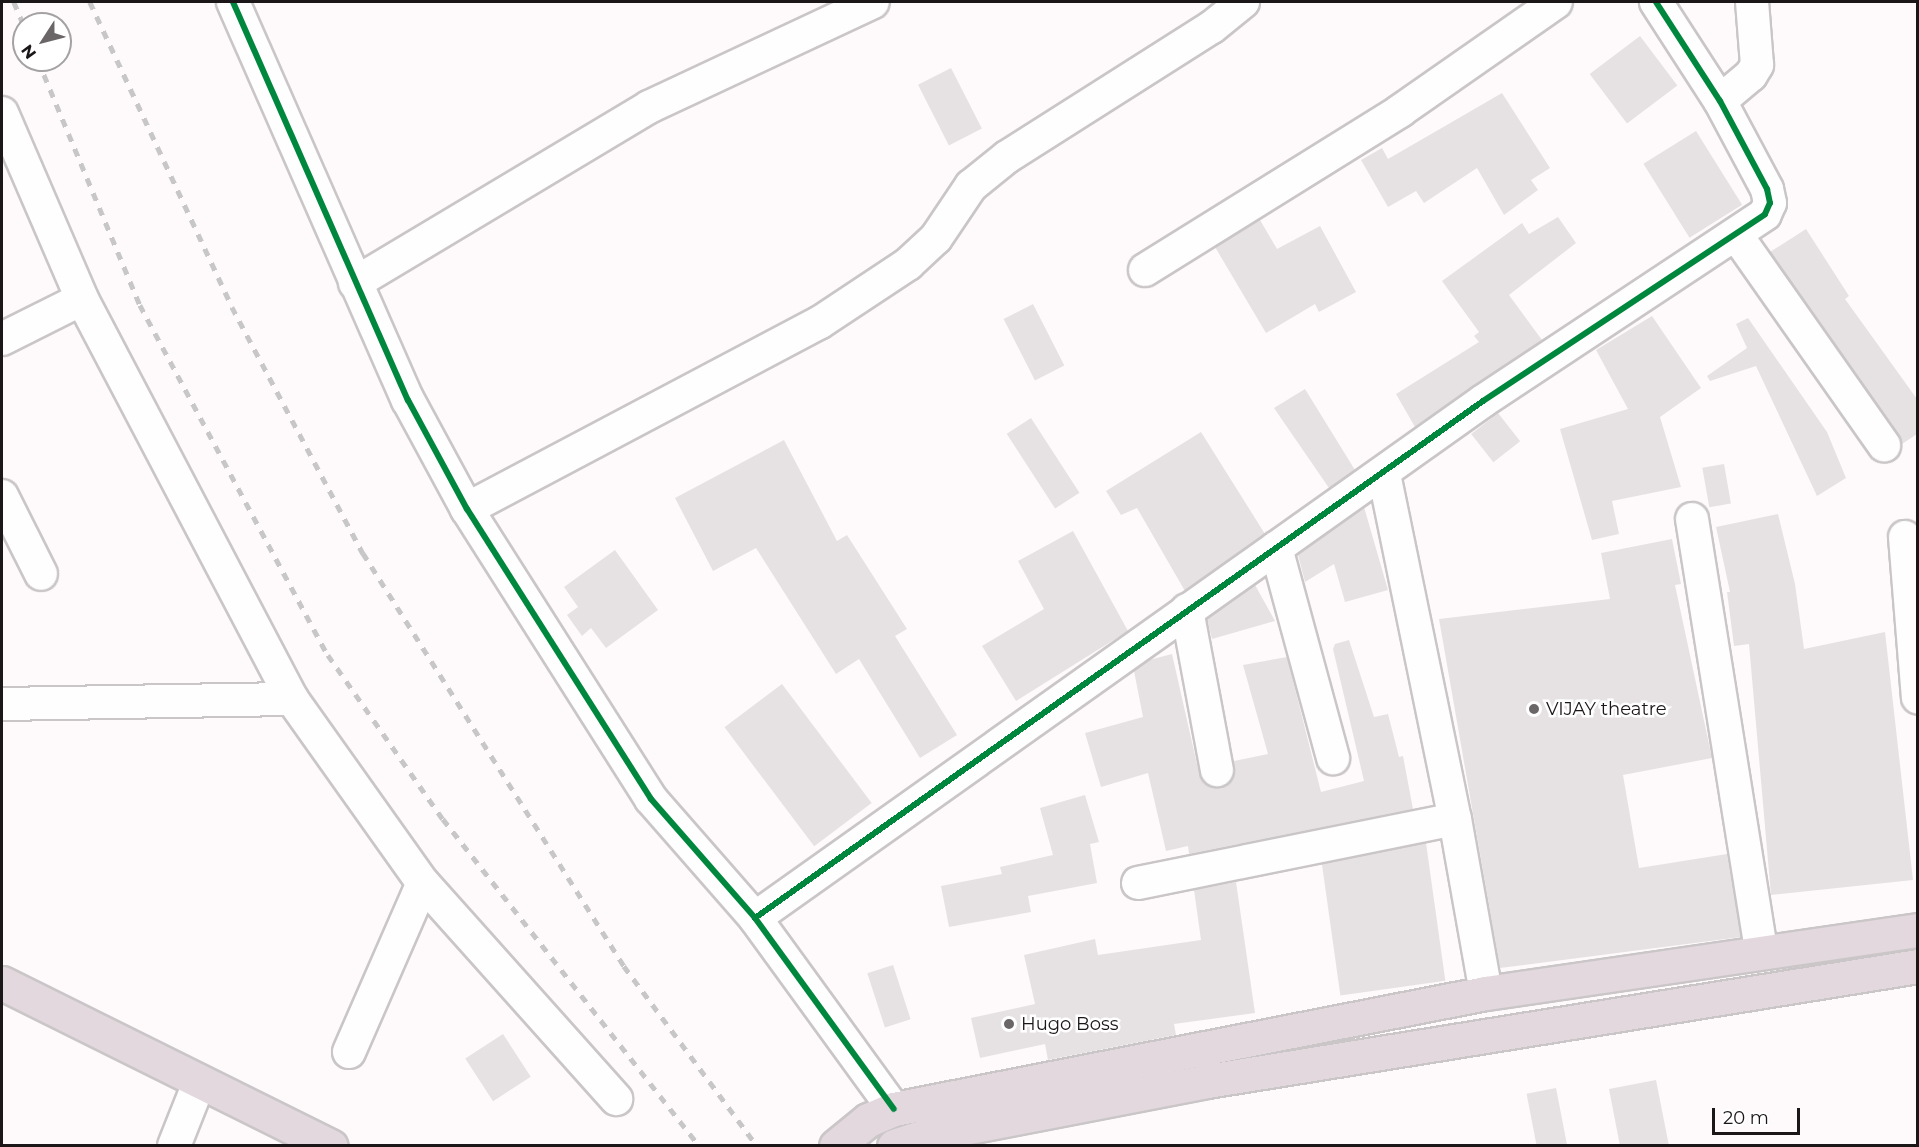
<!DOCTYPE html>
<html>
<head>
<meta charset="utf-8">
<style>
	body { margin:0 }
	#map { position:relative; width:1919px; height:1147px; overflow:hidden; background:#fef9fb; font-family:Montserrat,sans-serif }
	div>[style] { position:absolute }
	.building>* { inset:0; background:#e6e2e4; transform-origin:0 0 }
	.roads { filter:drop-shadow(2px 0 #cac6c8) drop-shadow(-2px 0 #cac6c8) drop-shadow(0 2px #cac6c8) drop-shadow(0 -2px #cac6c8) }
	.street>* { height:32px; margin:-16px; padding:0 16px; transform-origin:16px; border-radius:16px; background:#fffefe }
	.highway>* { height:33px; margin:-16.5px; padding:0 16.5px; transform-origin:16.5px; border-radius:16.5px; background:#e3d8de }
	.rail>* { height:4.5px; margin-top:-2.25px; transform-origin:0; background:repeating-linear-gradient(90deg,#c8c7c7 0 8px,transparent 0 16px) }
	.cycleway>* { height:6px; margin:-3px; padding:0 3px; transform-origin:3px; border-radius:3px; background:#00873e }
	.dots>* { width:16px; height:16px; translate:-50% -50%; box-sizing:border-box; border:3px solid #fff; border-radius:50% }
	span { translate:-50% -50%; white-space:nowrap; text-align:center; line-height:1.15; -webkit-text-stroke:5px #fff; paint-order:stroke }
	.poi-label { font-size:18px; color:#1b1719 }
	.left { translate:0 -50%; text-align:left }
	.frame { position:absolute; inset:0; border:3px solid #1b1719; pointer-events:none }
	.north { position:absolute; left:12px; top:12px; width:60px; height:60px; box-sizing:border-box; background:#fff; border:2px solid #a4a2a3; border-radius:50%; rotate:234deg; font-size:16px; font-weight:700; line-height:24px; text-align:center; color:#1b1719 }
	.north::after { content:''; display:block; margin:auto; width:21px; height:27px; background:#6a6668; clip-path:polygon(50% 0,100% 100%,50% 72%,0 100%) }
	.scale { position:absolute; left:1712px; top:1108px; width:88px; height:27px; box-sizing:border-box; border:3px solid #1b1719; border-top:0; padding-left:8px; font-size:18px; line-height:21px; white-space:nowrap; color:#1b1719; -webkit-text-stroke:4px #fff; paint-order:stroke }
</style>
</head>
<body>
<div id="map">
	<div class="building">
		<i style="left:1640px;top:36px;width:62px;height:63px;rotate:53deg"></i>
		<i style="left:951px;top:68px;width:68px;height:37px;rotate:63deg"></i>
		<i style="clip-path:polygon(1502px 93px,1550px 168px,1531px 180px,1538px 190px,1504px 215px,1477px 168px,1424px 203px,1416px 191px,1388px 207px,1361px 160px,1382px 148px,1388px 159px)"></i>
		<i style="left:1696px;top:131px;width:87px;height:62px;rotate:58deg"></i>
		<i style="clip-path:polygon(1558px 217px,1576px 243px,1509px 295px,1542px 340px,1415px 427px,1396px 394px,1479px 342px,1474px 336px,1479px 332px,1442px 281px,1522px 223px,1529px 234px)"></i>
		<i style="clip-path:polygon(1260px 220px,1277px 249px,1320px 226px,1356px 292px,1319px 312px,1315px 304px,1266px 333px,1215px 247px)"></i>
		<i style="clip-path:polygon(1806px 229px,1849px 296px,1845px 299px,1917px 399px,1917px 434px,1902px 444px,1770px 252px)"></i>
		<i style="left:1033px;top:304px;width:69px;height:33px;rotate:63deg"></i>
		<i style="clip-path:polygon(1652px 316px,1701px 388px,1660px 417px,1681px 487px,1612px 501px,1619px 534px,1592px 540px,1560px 429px,1628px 409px,1596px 350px)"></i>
		<i style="clip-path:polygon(1748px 318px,1827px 432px,1846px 478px,1817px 496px,1756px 366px,1710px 381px,1707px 376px,1747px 348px,1736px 324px)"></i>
		<i style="clip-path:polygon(1305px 389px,1355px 470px,1329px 488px,1274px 408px)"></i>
		<i style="left:1498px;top:413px;width:36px;height:34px;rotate:52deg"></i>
		<i style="left:1031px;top:418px;width:89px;height:29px;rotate:57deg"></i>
		<i style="clip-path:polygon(1201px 432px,1265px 534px,1185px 591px,1137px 508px,1121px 515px,1106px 491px)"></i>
		<i style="clip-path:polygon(784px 440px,837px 541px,847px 535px,907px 629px,895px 636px,957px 735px,920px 758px,859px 659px,836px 674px,756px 548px,713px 571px,675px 498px)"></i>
		<i style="left:1724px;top:464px;width:40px;height:22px;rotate:80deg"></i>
		<i style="clip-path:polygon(1364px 507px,1388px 590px,1345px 602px,1334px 564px,1305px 582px,1298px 555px)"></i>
		<i style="clip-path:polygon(1778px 514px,1795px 584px,1804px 649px,1885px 632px,1913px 880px,1771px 895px,1749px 644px,1734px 646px,1727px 592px,1730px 592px,1716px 527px)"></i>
		<i style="clip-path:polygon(1073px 531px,1128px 631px,1016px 701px,982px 646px,1044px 609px,1018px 561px)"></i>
		<i style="clip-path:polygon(1672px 539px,1681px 584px,1675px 585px,1712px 758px,1623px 775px,1639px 868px,1727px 854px,1741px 937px,1500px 968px,1439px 619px,1610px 599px,1601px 553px)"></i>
		<i style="clip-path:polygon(615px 550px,658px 610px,606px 648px,591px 628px,582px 636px,567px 615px,578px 607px,564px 587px)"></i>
		<i style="clip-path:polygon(1255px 585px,1275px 621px,1212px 639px,1207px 619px)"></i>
		<i style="clip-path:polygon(1349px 640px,1374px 717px,1388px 714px,1399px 757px,1403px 756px,1413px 809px,1189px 854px,1188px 846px,1166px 851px,1148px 773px,1101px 787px,1085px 733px,1143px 717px,1134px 671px,1149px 660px,1172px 654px,1199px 773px,1210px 787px,1229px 783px,1234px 775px,1234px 761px,1268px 754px,1243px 665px,1287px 657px,1321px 792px,1364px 781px,1333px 649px,1335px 644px)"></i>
		<i style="left:782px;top:684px;width:149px;height:72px;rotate:53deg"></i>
		<i style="clip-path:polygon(1085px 795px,1099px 842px,1090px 844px,1097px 883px,1028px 896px,1031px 912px,949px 927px,941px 886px,1002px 874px,1000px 867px,1053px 855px,1040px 808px)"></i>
		<i style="left:1426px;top:843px;width:139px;height:106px;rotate:82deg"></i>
		<i style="clip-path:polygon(1236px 882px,1255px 1013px,1174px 1024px,1176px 1035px,1048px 1060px,1045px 1044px,980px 1058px,971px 1018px,1035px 1004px,1024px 955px,1095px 939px,1098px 955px,1201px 940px,1194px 890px)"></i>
		<i style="left:893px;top:965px;width:57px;height:27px;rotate:72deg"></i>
		<i style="left:503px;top:1034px;width:51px;height:45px;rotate:57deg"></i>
		<i style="clip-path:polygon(1656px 1080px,1669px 1146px,1620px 1146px,1609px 1089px)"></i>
		<i style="left:1556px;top:1088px;width:59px;height:30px;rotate:79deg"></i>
	</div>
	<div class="roads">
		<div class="street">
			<i style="left:233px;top:2px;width:435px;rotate:66.3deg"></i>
			<i style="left:408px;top:400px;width:124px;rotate:61.6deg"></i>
			<i style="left:467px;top:509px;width:343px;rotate:57.6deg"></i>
			<i style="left:651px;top:799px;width:158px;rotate:48.8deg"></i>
			<i style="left:755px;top:918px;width:236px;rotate:54deg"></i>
			<i style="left:1720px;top:101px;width:40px;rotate:-40deg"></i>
			<i style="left:1751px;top:75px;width:12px;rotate:-59deg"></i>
			<i style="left:1757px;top:65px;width:63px;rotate:-94.5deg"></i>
			<i style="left:2px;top:113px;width:202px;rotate:66.7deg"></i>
			<i style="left:82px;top:299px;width:452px;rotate:62.3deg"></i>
			<i style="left:292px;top:699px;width:226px;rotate:54.6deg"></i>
			<i style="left:423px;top:883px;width:290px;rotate:48.2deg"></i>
			<i style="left:1737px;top:236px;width:256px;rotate:54.9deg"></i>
			<i style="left:1145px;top:270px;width:301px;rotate:-31.9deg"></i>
			<i style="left:1400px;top:111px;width:190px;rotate:-34.9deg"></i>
			<i style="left:355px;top:283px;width:343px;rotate:-30.9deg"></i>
			<i style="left:649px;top:107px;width:247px;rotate:-25.1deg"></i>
			<i style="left:2px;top:339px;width:89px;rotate:-26.6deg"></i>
			<i style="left:1384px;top:474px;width:352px;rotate:78.4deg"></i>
			<i style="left:1455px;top:819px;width:177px;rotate:79.9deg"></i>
			<i style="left:2px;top:496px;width:87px;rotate:63.4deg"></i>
			<i style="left:467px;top:509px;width:398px;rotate:-27.9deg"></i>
			<i style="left:819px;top:323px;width:107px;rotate:-33.5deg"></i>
			<i style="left:908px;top:264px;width:38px;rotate:-43deg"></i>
			<i style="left:936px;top:238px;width:63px;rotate:-56.1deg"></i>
			<i style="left:971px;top:186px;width:46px;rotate:-38.9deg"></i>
			<i style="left:1007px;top:157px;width:243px;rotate:-32.4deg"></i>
			<i style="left:1212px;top:27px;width:40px;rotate:-39deg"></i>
			<i style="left:1692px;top:519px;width:436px;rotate:80.9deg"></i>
			<i style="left:1905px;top:537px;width:161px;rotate:85.4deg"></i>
			<i style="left:1276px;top:548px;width:218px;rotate:74.8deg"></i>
			<i style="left:1187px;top:610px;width:163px;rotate:79.4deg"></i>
			<i style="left:2px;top:704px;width:290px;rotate:-1deg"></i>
			<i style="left:1138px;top:883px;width:323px;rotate:-11.4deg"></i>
			<i style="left:755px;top:918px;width:893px;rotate:-35.38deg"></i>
			<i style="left:1483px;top:401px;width:338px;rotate:-33.5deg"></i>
			<i style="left:1765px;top:214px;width:12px;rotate:-66deg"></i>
			<i style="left:1770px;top:203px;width:14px;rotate:-102deg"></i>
			<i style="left:1767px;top:189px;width:100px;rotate:-118.1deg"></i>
			<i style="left:1720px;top:101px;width:118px;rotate:-122.9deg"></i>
			<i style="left:349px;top:1052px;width:184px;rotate:-66.4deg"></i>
			<i style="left:174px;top:1146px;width:68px;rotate:-68.4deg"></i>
		</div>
		<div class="highway">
			<i style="left:2px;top:983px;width:367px;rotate:26.4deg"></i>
			<i style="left:836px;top:1146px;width:41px;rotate:-39.1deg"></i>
			<i style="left:868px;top:1120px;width:28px;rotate:-23deg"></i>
			<i style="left:894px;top:1109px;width:603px;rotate:-11.09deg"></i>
			<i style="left:1486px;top:993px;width:437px;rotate:-8.3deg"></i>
			<i style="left:894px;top:1146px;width:35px;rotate:-18deg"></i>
			<i style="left:927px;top:1135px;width:285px;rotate:-10.9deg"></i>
			<i style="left:1207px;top:1081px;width:720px;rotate:-9.19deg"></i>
		</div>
	</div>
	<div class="rail">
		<i style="left:14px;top:2px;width:25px;rotate:67deg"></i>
		<i style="left:90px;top:2px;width:336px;rotate:65deg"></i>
		<i style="left:232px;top:307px;width:279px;rotate:62deg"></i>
		<i style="left:363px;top:553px;width:489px;rotate:57.7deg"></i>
		<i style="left:624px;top:966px;width:224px;rotate:53.5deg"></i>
		<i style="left:38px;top:60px;width:265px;rotate:67.4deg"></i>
		<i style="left:140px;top:305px;width:397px;rotate:61.8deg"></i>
		<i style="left:328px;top:655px;width:200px;rotate:55deg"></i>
		<i style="left:443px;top:819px;width:415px;rotate:51.9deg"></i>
	</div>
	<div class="cycleway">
		<i style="left:233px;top:2px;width:435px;rotate:66.3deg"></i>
		<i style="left:408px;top:400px;width:124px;rotate:61.6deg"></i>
		<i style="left:467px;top:509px;width:343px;rotate:57.6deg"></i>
		<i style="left:651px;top:799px;width:158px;rotate:48.8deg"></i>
		<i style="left:755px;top:918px;width:236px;rotate:54deg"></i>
		<i style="left:755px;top:918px;width:893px;rotate:-35.38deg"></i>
		<i style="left:1483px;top:401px;width:338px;rotate:-33.5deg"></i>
		<i style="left:1765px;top:214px;width:12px;rotate:-66deg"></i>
		<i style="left:1770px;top:203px;width:14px;rotate:-102deg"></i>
		<i style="left:1767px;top:189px;width:100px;rotate:-118.1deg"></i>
		<i style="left:1720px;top:101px;width:118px;rotate:-122.9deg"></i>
	</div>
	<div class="dots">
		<i style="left:1534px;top:709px;background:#6a6668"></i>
		<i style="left:1009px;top:1024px;background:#6a6668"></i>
	</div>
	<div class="poi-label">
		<span class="left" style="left:1546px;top:709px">VIJAY theatre</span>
		<span class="left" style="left:1021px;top:1024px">Hugo Boss</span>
	</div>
	<div class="frame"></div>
	<div class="north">N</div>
	<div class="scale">20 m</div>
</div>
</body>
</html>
